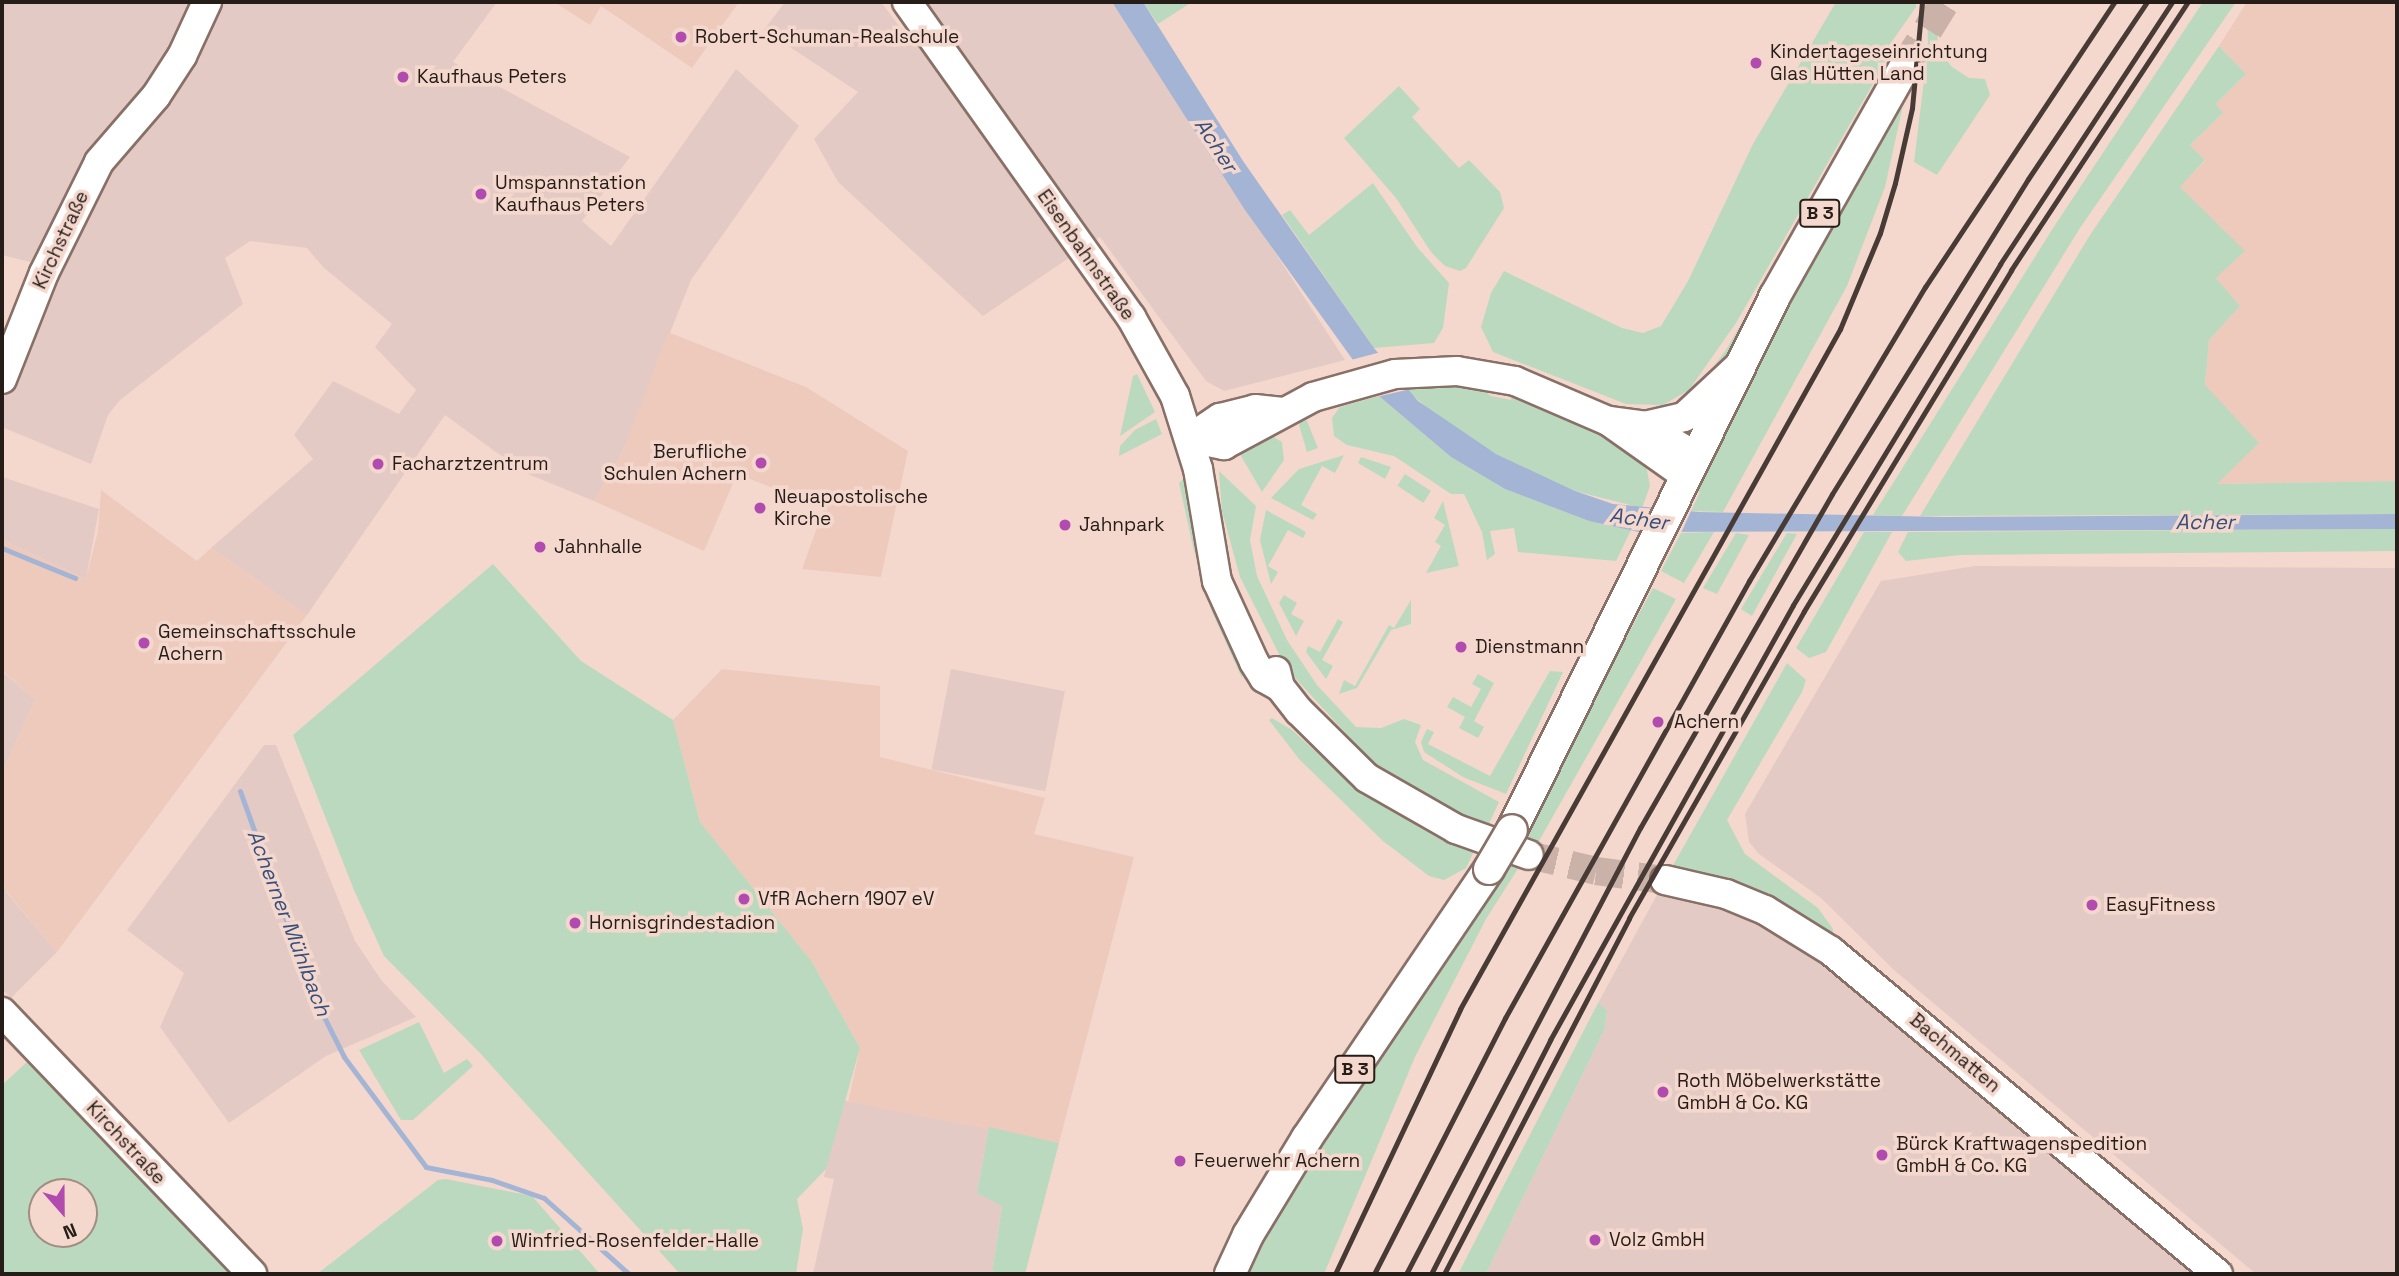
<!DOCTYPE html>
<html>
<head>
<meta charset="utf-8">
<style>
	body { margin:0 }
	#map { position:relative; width:2399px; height:1276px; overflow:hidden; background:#f4d8cd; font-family:"Space Grotesk",sans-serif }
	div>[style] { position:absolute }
	.commercial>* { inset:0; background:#e4cac4; transform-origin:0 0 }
	.built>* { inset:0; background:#eecabd }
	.green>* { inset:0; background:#bbd9bf; transform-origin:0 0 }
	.water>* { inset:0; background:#a3b4d4 }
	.pier>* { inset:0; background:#f4d8cd }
	.stream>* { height:5px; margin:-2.5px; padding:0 2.5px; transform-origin:2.5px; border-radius:2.5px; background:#a3b4d4 }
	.secondary-tunnel>* { height:28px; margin-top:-14px; transform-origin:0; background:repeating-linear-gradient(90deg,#cbb2a9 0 28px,transparent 0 42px) }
	.primary-tunnel>* { height:30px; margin-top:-15px; transform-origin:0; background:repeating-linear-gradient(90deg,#cbb2a9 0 30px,transparent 0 45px) }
	.roads { filter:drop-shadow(2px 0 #897067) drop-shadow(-2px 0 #897067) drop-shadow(0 2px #897067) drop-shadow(0 -2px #897067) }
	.secondary>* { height:28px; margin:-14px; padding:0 14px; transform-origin:14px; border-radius:14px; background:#fff }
	.primary>* { height:30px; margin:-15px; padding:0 15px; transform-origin:15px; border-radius:15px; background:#fff }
	.rail>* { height:5px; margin:-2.5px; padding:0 2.5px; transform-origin:2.5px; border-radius:2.5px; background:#483b36 }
	.bridges { filter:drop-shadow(2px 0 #897067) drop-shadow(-2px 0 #897067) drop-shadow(0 2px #897067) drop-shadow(0 -2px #897067) }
	.primary-bridge>* { height:30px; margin:-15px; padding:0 15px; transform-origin:15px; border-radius:15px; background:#fff }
	.dots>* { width:19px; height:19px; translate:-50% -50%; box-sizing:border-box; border:4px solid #f4d8cd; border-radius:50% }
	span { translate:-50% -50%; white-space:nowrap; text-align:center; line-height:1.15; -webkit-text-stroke:7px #f4d8cd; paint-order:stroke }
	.shield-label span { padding:2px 5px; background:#f4d8cd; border:2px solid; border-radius:5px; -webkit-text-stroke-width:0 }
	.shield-label { font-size:18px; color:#261c18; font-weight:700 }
	.poi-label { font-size:19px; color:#261c18 }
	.left { translate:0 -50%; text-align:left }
	.right { translate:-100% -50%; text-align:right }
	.street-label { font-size:19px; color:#261c18 }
	.water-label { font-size:21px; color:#384f7c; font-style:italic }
	.frame { position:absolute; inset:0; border:4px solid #261c18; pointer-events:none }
	.north { position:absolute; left:28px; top:1178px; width:70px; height:70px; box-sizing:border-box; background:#f4d8cd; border:2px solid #a28d85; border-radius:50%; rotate:159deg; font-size:19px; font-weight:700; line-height:28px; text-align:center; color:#261c18 }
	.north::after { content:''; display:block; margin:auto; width:24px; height:32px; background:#b24baf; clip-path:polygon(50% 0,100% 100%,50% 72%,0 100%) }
</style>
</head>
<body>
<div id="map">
	<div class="commercial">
		<i style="clip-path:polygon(2px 2px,497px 2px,453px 62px,630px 157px,582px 221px,611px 246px,736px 69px,799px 126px,691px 280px,622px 453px,594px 501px,528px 474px,531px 469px,500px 455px,445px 415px,307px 615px,211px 548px,313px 459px,294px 435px,333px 381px,399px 414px,416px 390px,375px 347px,392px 324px,323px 267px,307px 248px,250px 241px,225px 258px,243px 304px,120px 400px,108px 415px,91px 464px,2px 427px,2px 389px,43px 265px,2px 255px)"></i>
		<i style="clip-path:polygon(785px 2px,881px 2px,915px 47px,940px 31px,920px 2px,1112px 2px,1345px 360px,1224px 391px,1206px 381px,1100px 237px,983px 316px,838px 182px,814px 139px,858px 92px,764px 30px)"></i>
		<i style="clip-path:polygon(2px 477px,99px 509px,86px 579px,2px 540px)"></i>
		<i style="clip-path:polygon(1975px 566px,2397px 568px,2397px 1274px,2256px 1274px,1894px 970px,1821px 898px,1759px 854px,1749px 842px,1745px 814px,1881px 581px)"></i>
		<i style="left:951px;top:669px;width:116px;height:102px;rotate:11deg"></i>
		<i style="clip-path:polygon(2px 671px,35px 700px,2px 773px)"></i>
		<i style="clip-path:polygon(264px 745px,276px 745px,355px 941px,382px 981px,416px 1017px,326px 1056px,229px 1123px,160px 1027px,184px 973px,127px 930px)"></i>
		<i style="clip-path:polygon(2px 880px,7px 893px,57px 952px,11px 998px,2px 989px)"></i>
		<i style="clip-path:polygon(1659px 891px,1737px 909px,1825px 961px,2200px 1274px,1486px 1274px,1605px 1028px,1607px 1011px,1598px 1003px)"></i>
		<i style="clip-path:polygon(842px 1100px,989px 1127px,977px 1193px,1002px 1205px,992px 1274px,813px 1274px,834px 1179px,824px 1177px)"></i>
	</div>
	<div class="built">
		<i style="clip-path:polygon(554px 2px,739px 2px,692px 68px,601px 6px,590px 25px)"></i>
		<i style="clip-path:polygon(2247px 2px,2397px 2px,2397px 481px,2216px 484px,2205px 386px,2209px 340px,2240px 306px,2216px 278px,2179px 187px,2205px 161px,2190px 145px,2222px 114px,2215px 105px,2246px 74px,2219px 46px)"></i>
		<i style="clip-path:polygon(668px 332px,806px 387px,908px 451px,881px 577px,802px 569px,824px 508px,737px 474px,704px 551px,594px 501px,622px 453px)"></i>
		<i style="clip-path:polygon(101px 490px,197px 561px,211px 548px,307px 615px,57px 952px,7px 892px,2px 880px,2px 773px,35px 700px,2px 670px,2px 540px,86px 579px,98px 531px)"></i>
		<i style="clip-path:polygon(722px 669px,880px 686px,880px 757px,1045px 798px,1034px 834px,1134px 857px,1059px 1143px,848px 1102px,860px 1048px,812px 962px,700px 822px,673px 720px)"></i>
	</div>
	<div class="green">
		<i style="clip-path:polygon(1143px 2px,1192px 2px,1158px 24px)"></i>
		<i style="clip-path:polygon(1836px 2px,1916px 2px,1916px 7px,1886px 50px,1890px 54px,1736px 323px,1689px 390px,1663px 405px,1626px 404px,1493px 352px,1481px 327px,1491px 293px,1504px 271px,1622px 328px,1643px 333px,1661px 326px,1688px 281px,1753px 144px)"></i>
		<i style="clip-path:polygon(1927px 2px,1934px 2px,1939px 50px,1952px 67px,1969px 78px,1985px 79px,1990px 95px,1937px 175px,1914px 162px,1928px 48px)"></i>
		<i style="clip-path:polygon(2203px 2px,2236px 2px,2080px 228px,1902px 516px,1873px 515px,2055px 225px)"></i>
		<i style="clip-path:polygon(2219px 46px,2246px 74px,2216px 104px,2223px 113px,2190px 145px,2205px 160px,2180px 187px,2245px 251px,2216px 278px,2240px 306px,2209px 340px,2205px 385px,2259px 443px,2217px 484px,2397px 481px,2397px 514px,1920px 516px,2090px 235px)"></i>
		<i style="clip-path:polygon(1399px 86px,1420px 109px,1412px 117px,1459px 168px,1469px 160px,1500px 192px,1504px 208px,1466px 268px,1460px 271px,1445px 266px,1431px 252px,1396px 198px,1344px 138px)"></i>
		<i style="clip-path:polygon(1907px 87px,1885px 187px,1847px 286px,1723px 512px,1691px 511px,1700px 492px,1696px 490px,1785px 302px)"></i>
		<i style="clip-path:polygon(1827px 174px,1734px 349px,1699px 395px,1676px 407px,1693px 394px,1726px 350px)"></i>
		<i style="clip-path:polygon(1373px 183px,1417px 247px,1449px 283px,1443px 328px,1434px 343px,1374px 348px,1282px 215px,1290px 210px,1309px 235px)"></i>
		<i style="clip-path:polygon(1137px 374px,1155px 412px,1120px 436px,1133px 376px)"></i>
		<i style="clip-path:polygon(1451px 383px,1474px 384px,1491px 396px,1511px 400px,1512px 391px,1587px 422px,1645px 460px,1650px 486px,1642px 508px,1575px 491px,1496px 454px,1444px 423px,1407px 390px)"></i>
		<i style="clip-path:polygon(1379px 396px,1451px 457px,1505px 489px,1589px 521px,1631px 530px,1616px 561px,1518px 552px,1514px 528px,1490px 531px,1495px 554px,1487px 560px,1482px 532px,1464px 494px,1451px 494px,1394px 456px,1347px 445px,1334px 436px,1332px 418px,1340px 407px)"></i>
		<i style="clip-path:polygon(1156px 419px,1162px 434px,1119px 456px,1120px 446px,1135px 430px)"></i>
		<i style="clip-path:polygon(1302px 419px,1307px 421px,1318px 448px,1307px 452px,1299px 425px)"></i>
		<i style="clip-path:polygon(1270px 435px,1282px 442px,1284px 460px,1262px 492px,1237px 449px)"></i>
		<i style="clip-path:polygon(1344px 455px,1335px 473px,1322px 466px,1301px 505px,1317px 514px,1313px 520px,1271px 498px,1299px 469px)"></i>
		<i style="clip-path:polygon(1361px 457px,1391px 467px,1385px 479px,1358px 463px)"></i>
		<i style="clip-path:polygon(1219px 471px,1256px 506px,1250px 540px,1257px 576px,1287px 640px,1317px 685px,1356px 727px,1381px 728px,1404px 719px,1421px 725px,1415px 742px,1423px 760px,1499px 802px,1486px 830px,1375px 765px,1286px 668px,1240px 577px,1222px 511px)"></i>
		<i style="left:1405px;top:474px;width:31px;height:14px;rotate:33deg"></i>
		<i style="clip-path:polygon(1185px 477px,1245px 667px,1242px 678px,1212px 612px,1193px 547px,1179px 483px)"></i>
		<i style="clip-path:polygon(1443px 501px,1459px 566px,1426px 573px,1441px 546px,1435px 542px,1445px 525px,1434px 518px)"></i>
		<i style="clip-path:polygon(1266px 510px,1306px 532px,1303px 538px,1288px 530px,1268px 566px,1278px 572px,1271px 584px,1260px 540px)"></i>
		<i style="clip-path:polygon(2397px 529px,2397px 551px,1960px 555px,1906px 561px,1898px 552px,1908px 532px)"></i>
		<i style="clip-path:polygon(1714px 532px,1684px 583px,1661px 571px,1681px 533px)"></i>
		<i style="clip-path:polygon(1864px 532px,1892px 532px,1826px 652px,1809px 658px,1796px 648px)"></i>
		<i style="clip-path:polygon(1736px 533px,1749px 535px,1717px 594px,1703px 588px)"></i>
		<i style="clip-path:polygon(1787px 533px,1797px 534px,1752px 616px,1741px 609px)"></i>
		<i style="clip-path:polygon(493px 564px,581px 661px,673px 720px,700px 822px,812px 962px,860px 1048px,826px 1169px,797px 1199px,803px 1229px,796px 1274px,680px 1274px,480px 1053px,384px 956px,354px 890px,293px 735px)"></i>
		<i style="clip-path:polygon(1653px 588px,1676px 599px,1535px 848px,1522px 841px,1555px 769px)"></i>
		<i style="clip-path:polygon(1284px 595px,1297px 603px,1291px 614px,1304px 621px,1296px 636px,1279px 603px)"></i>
		<i style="clip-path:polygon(1411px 600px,1411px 624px,1391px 630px,1357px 688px,1339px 694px,1344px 680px,1355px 686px,1389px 625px,1394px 628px)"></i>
		<i style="clip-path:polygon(1338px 619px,1343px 622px,1322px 660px,1333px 666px,1326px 679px,1306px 652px,1308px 646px,1320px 652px)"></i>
		<i style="clip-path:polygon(1787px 663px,1806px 680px,1802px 692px,1727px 820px,1745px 854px,1818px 908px,1833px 929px,1832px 938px,1671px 869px)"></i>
		<i style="clip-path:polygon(1550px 671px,1563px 672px,1506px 794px,1463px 777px,1424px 752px,1421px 742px,1427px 729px,1434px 732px,1428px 744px,1490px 776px)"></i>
		<i style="clip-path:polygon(1478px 674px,1494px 683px,1474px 721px,1484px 727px,1478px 738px,1459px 728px,1465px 717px,1447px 707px,1453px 697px,1471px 707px,1481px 689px,1472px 684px)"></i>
		<i style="clip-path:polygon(1272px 718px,1292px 730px,1356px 788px,1475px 849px,1466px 868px,1444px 880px,1429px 876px,1383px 841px,1299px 759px,1269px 720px)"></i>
		<i style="clip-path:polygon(1508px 864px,1519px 867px,1486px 919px,1415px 1057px,1324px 1274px,1240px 1274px,1255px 1238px)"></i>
		<i style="clip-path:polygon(1598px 1003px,1607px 1010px,1605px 1028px,1486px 1274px,1458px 1274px)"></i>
		<i style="clip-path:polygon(419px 1022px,444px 1073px,467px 1059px,473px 1066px,413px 1120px,401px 1120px,359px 1050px)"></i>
		<i style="clip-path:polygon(evenodd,28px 1061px,209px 1252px,230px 1274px,2px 1274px,2px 1085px,28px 1061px,42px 1192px,84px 1192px,84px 1234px,42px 1234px,42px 1192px)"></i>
		<i style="clip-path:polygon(989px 1127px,1059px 1143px,1025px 1274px,992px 1274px,1002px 1206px,977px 1193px)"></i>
		<i style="clip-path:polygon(446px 1179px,532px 1196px,600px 1274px,317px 1274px,438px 1180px)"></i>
	</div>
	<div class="water">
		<i style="clip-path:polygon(1112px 2px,1143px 2px,1243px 161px,1374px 348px,1418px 401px,1496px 454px,1575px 491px,1613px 504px,1699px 512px,1943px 517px,2397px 514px,2397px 529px,1639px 532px,1589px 521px,1505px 489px,1451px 457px,1379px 396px,1245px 210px)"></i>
	</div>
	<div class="pier">
		<i style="clip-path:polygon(1381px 352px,1411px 389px,1376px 397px,1347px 361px)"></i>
		<i style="clip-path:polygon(1642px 508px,1691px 511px,1681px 533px,1631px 530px)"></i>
	</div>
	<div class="stream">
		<i style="left:2px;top:548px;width:79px;rotate:22.3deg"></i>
		<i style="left:240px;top:791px;width:217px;rotate:70.3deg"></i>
		<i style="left:313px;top:995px;width:69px;rotate:63.4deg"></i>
		<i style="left:344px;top:1057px;width:137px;rotate:53.3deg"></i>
		<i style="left:426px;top:1167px;width:67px;rotate:11.1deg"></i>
		<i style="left:492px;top:1180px;width:55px;rotate:19.1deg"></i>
		<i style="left:544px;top:1198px;width:114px;rotate:41.8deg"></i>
	</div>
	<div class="secondary-tunnel">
		<i style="left:1529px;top:855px;width:69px;rotate:13.4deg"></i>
		<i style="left:1596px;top:871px;width:70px;rotate:7.4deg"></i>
	</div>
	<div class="primary-tunnel">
		<i style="left:1904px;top:68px;width:78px;rotate:-58.2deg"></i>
	</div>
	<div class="roads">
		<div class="secondary">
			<i style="left:907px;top:2px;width:387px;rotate:54.6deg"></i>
			<i style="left:1131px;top:317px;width:90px;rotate:60.9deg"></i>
			<i style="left:1175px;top:396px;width:77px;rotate:72.5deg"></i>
			<i style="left:1198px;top:469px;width:114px;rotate:80.4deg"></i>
			<i style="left:1217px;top:581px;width:89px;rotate:65.4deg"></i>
			<i style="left:1254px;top:662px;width:19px;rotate:58deg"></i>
			<i style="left:1264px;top:678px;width:18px;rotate:29deg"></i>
			<i style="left:2px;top:379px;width:114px;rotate:-68.4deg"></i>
			<i style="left:44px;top:273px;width:124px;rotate:-63.6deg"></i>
			<i style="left:99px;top:162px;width:87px;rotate:-49.2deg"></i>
			<i style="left:156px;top:96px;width:48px;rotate:-57deg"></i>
			<i style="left:182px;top:56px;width:60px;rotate:-65.2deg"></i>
			<i style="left:1611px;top:421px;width:34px;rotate:8deg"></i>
			<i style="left:1645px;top:426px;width:40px;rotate:-13deg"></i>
			<i style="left:1684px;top:417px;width:76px;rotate:-42.9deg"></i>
			<i style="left:1645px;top:426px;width:59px;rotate:30.5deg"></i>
			<i style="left:1190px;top:438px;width:35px;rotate:12deg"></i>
			<i style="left:1224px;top:445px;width:101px;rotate:-28.3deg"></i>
			<i style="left:1313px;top:397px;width:85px;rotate:-15.7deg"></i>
			<i style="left:1395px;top:374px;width:62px;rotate:-2.8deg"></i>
			<i style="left:1457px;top:371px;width:59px;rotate:9.8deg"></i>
			<i style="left:1515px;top:381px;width:101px;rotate:23.3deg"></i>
			<i style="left:1608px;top:421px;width:95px;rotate:35.2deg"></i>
			<i style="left:1190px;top:438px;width:36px;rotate:-34deg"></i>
			<i style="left:1220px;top:418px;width:36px;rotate:-14deg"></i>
			<i style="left:1255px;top:409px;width:28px;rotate:6deg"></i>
			<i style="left:1276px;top:671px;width:16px;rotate:76deg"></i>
			<i style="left:1280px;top:687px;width:31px;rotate:52deg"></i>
			<i style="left:1299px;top:711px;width:95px;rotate:44.6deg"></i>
			<i style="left:1367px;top:778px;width:103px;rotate:29.8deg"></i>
			<i style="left:1456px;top:829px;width:77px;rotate:19.6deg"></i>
			<i style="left:1665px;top:880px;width:63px;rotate:12.9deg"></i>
			<i style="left:1726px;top:894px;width:42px;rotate:22.3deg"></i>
			<i style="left:1765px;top:910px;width:78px;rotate:31.8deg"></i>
			<i style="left:1831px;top:951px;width:504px;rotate:39.85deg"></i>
			<i style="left:2px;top:1012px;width:362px;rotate:46.3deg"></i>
		</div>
		<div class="primary">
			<i style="left:1512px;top:830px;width:595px;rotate:-63.78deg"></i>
			<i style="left:1775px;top:296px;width:262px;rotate:-60.5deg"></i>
			<i style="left:1230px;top:1274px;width:43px;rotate:-65.2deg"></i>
			<i style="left:1248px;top:1235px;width:114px;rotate:-58.7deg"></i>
			<i style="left:1307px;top:1138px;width:325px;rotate:-55.9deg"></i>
		</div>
	</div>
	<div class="rail">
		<i style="left:1335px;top:1274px;width:293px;rotate:-64.7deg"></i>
		<i style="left:1460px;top:1009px;width:779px;rotate:-60.8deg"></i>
		<i style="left:1840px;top:329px;width:104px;rotate:-67.4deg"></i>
		<i style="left:1880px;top:233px;width:52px;rotate:-73.3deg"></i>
		<i style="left:1895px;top:183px;width:77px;rotate:-77.2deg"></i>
		<i style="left:1912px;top:108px;width:106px;rotate:-84.6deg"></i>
		<i style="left:1374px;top:1274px;width:288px;rotate:-62.9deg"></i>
		<i style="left:1505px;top:1018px;width:501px;rotate:-60.82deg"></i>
		<i style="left:1749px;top:581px;width:343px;rotate:-59.1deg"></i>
		<i style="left:1925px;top:287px;width:342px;rotate:-56.4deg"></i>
		<i style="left:1406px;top:1274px;width:504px;rotate:-62.32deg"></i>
		<i style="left:1640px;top:828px;width:385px;rotate:-60.1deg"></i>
		<i style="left:1832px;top:494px;width:371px;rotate:-58.1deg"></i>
		<i style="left:2028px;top:179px;width:213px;rotate:-56.1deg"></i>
		<i style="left:1431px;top:1274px;width:263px;rotate:-63deg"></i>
		<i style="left:1550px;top:1040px;width:498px;rotate:-60.8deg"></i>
		<i style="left:1793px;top:605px;width:399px;rotate:-58.7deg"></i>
		<i style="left:2000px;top:264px;width:313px;rotate:-56.7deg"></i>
		<i style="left:1444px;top:1274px;width:401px;rotate:-62.5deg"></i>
		<i style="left:1629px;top:918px;width:353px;rotate:-60.3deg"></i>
		<i style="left:1804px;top:611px;width:399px;rotate:-58.7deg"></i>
		<i style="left:2011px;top:270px;width:321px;rotate:-56.6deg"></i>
	</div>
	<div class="bridges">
		<div class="primary-bridge">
			<i style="left:1489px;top:869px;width:45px;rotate:-59.5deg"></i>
		</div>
	</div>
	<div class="dots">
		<i style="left:681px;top:37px;background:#b24baf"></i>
		<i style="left:1756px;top:63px;background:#b24baf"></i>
		<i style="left:403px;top:77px;background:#b24baf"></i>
		<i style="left:481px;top:194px;background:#b24baf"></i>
		<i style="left:761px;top:463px;background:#b24baf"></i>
		<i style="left:378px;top:464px;background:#b24baf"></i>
		<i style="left:760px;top:508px;background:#b24baf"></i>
		<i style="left:1065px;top:525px;background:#b24baf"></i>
		<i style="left:540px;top:547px;background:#b24baf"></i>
		<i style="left:144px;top:643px;background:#b24baf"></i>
		<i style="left:1461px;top:647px;background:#b24baf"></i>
		<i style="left:1658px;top:722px;background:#b24baf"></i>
		<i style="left:744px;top:899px;background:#b24baf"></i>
		<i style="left:2092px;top:905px;background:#b24baf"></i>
		<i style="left:575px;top:923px;background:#b24baf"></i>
		<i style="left:1663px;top:1092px;background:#b24baf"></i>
		<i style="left:1882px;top:1155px;background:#b24baf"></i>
		<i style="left:1180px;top:1161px;background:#b24baf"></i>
		<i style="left:1595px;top:1240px;background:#b24baf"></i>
		<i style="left:497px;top:1241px;background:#b24baf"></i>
	</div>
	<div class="shield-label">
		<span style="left:1820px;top:213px">B 3</span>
		<span style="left:1355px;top:1069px">B 3</span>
	</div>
	<div class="poi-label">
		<span class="left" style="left:695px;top:37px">Robert-Schuman-Realschule</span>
		<span class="left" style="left:1770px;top:63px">Kindertageseinrichtung<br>Glas Hütten Land</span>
		<span class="left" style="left:417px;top:77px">Kaufhaus Peters</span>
		<span class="left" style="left:495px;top:194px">Umspannstation<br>Kaufhaus Peters</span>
		<span class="right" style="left:747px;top:463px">Berufliche<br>Schulen Achern</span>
		<span class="left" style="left:392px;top:464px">Facharztzentrum</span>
		<span class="left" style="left:774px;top:508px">Neuapostolische<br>Kirche</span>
		<span class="left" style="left:1079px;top:525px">Jahnpark</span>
		<span class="left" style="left:554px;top:547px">Jahnhalle</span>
		<span class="left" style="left:158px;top:643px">Gemeinschaftsschule<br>Achern</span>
		<span class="left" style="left:1475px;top:647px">Dienstmann</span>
		<span class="left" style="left:1674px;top:722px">Achern</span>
		<span class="left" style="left:758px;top:899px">VfR Achern 1907 eV</span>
		<span class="left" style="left:2106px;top:905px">EasyFitness</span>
		<span class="left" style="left:589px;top:923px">Hornisgrindestadion</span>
		<span class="left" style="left:1677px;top:1092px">Roth Möbelwerkstätte<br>GmbH &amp; Co. KG</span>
		<span class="left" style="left:1896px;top:1155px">Bürck Kraftwagenspedition<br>GmbH &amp; Co. KG</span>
		<span class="left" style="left:1194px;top:1161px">Feuerwehr Achern</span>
		<span class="left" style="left:1609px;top:1240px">Volz GmbH</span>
		<span class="left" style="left:511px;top:1241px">Winfried-Rosenfelder-Halle</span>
	</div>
	<div class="street-label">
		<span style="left:61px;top:240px;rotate:-65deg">Kirchstraße</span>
		<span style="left:1086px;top:255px;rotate:55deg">Eisenbahnstraße</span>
		<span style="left:1955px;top:1053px;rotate:40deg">Bachmatten</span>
		<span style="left:126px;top:1143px;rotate:47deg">Kirchstraße</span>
	</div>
	<div class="water-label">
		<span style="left:1216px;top:145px;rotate:57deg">Acher</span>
		<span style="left:1639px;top:519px;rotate:8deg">Acher</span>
		<span style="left:2205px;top:522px">Acher</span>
		<span style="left:289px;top:923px;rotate:69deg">Acherner Mühlbach</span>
	</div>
	<div class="frame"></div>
	<div class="north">N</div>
</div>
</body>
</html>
